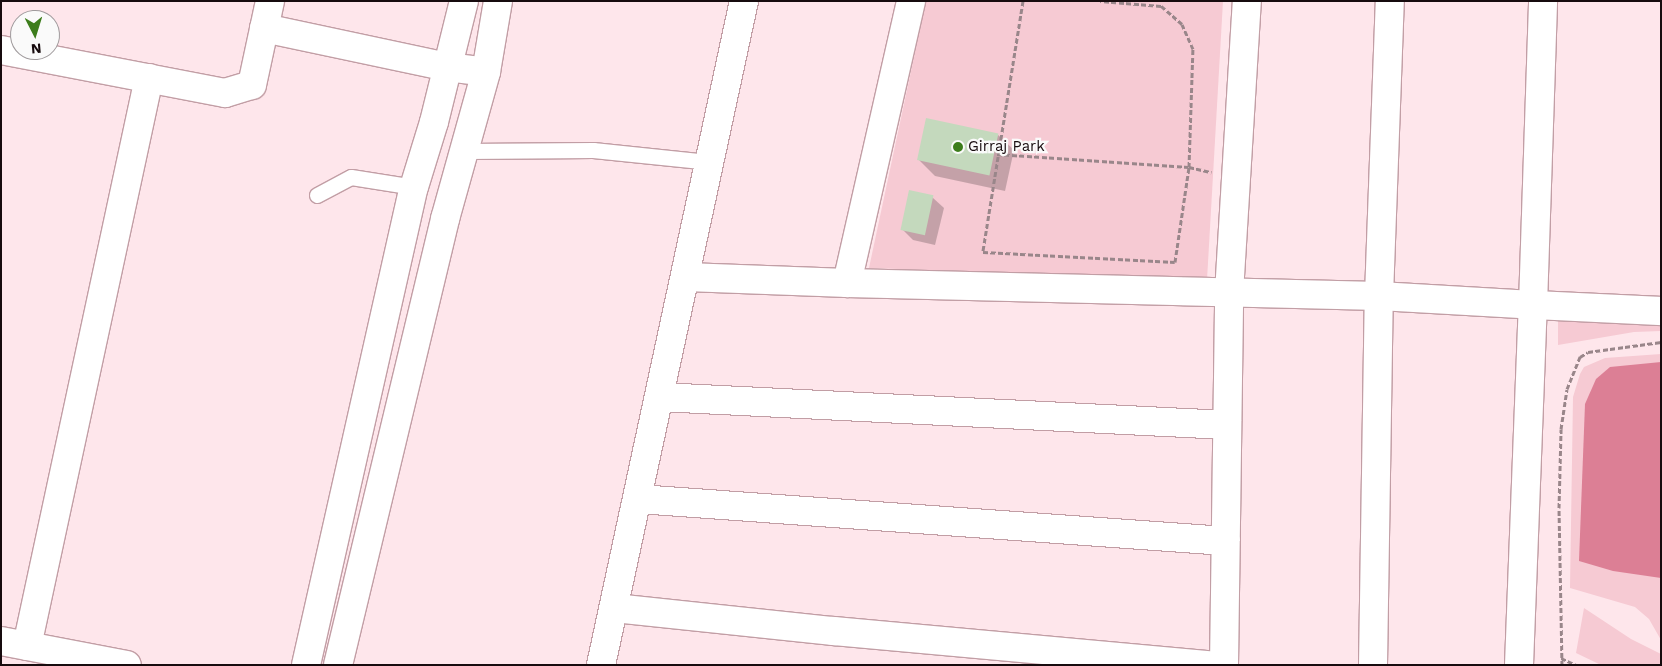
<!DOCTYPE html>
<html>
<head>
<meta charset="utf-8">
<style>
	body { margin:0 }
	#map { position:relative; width:1662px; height:666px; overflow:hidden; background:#fee6eb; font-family:"Work Sans",sans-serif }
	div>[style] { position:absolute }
	.green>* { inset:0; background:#f6cad3 }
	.water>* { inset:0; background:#dc7f95 }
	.shadow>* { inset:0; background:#0003 }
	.building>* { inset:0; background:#c4d9bd; transform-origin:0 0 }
	.path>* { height:3px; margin-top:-1.5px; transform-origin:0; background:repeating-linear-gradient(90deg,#99868a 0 5px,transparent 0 7.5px) }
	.roads { filter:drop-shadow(1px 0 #c29ea5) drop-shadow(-1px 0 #c29ea5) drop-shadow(0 1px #c29ea5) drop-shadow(0 -1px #c29ea5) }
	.lane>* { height:15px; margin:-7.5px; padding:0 7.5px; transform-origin:7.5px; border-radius:7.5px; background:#fff }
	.street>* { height:28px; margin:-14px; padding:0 14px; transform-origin:14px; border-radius:14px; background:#fff }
	.primary>* { height:28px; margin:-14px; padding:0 14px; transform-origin:14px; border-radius:14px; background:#fff }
	.dots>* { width:14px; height:14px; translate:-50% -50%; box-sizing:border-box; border:2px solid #fafafa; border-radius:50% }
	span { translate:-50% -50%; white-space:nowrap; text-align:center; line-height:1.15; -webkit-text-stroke:4.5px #fafafa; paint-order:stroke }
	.poi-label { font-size:15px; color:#170b0e }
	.left { translate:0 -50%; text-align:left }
	.frame { position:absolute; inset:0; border:2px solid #170b0e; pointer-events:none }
	.north { position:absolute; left:10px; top:10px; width:50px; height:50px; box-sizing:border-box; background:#fafafa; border:1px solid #9f9a9c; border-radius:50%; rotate:175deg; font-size:14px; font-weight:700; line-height:20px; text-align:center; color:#170b0e }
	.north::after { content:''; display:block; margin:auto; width:18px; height:22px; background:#3d7d1c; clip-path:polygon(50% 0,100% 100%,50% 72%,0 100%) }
</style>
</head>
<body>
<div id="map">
	<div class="green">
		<i style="clip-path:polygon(926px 1px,1223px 1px,1207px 280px,869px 268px)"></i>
		<i style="clip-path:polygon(1558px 319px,1661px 323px,1661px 331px,1634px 332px,1558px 345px)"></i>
		<i style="clip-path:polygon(1661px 354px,1661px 640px,1649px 619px,1635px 607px,1570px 588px,1573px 397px,1580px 374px,1584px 367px,1605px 358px)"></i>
		<i style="clip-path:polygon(1584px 608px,1631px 639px,1661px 654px,1661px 665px,1601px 665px,1576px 653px)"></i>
	</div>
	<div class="water">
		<i style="clip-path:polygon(1661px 362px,1661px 578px,1613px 571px,1579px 561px,1585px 404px,1596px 379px,1610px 367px)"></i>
	</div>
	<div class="shadow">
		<i style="clip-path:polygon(997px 134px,1014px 150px,1005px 191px,935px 176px,919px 160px)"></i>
		<i style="clip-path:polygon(932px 197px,944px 208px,935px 245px,913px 240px,902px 229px)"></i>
	</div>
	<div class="building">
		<i style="left:926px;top:118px;width:74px;height:43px;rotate:12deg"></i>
		<i style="left:909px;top:190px;width:25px;height:41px;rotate:12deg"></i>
	</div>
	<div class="path">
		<i style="left:1023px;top:1px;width:254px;rotate:99.1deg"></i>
		<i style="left:983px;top:252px;width:192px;rotate:3deg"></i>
		<i style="left:1175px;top:262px;width:96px;rotate:-81.6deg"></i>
		<i style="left:1189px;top:167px;width:118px;rotate:-88.1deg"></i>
		<i style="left:1193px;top:49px;width:27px;rotate:-114deg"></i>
		<i style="left:1182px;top:24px;width:28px;rotate:-139deg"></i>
		<i style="left:1161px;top:6px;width:61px;rotate:-175.3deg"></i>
		<i style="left:997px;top:154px;width:192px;rotate:3.9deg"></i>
		<i style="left:1189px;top:167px;width:23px;rotate:13deg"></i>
		<i style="left:1561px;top:658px;width:17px;rotate:25deg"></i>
		<i style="left:1562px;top:665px;width:157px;rotate:-91.1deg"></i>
		<i style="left:1559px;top:508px;width:79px;rotate:-88.5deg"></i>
		<i style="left:1561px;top:429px;width:40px;rotate:-81.5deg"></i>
		<i style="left:1567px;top:389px;width:35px;rotate:-68deg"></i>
		<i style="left:1580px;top:357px;width:9px;rotate:-32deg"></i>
		<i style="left:1588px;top:352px;width:74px;rotate:-7.8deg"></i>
	</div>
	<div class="roads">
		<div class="lane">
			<i style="left:465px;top:151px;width:128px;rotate:-0.4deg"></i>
			<i style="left:593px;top:150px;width:118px;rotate:5.9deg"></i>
			<i style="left:317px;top:195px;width:38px;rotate:-28deg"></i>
			<i style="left:351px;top:177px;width:64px;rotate:9deg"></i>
		</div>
		<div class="street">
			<i style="left:264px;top:28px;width:187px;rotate:12deg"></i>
			<i style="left:447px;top:67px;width:39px;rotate:7deg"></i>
			<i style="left:1px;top:50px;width:228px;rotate:10.9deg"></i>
			<i style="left:225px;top:93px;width:28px;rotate:-17deg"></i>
			<i style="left:252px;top:85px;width:86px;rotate:-77.9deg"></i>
			<i style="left:686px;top:277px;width:161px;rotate:2.1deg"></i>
			<i style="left:847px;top:283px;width:532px;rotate:1.4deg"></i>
			<i style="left:1379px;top:296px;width:154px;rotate:3.3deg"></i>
			<i style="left:1533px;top:305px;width:304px;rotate:-88.1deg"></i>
			<i style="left:847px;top:283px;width:289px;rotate:-77.2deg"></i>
			<i style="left:660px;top:397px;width:568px;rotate:2.83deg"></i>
			<i style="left:638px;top:499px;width:589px;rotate:4.09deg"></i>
			<i style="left:614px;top:608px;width:221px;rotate:6deg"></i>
			<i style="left:834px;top:631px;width:379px;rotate:5.2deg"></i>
			<i style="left:1px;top:641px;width:128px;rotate:10.8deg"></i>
			<i style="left:27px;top:646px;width:581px;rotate:-77.88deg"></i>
			<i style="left:601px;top:665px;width:679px;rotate:-77.85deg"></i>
			<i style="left:1224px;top:665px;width:372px;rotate:-89.2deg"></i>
			<i style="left:1229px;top:293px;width:293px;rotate:-86.5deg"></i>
			<i style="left:1373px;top:665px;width:369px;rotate:-89.1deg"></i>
			<i style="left:1379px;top:296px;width:295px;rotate:-87.9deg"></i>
			<i style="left:1519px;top:665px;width:360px;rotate:-87.8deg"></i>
			<i style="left:1533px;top:305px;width:128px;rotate:2.7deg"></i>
		</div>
		<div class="primary">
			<i style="left:306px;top:665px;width:490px;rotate:-77.3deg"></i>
			<i style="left:414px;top:187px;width:68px;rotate:-72.9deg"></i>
			<i style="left:434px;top:122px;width:125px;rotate:-76.1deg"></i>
			<i style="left:338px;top:665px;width:459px;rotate:-76.5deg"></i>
			<i style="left:445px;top:219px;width:153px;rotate:-74.4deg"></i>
			<i style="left:486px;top:72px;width:72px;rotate:-80.4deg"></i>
		</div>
	</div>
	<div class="dots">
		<i style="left:958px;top:147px;background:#3d7d1c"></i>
	</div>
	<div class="poi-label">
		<span class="left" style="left:968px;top:147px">Girraj Park</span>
	</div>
	<div class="frame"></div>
	<div class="north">N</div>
</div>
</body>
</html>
